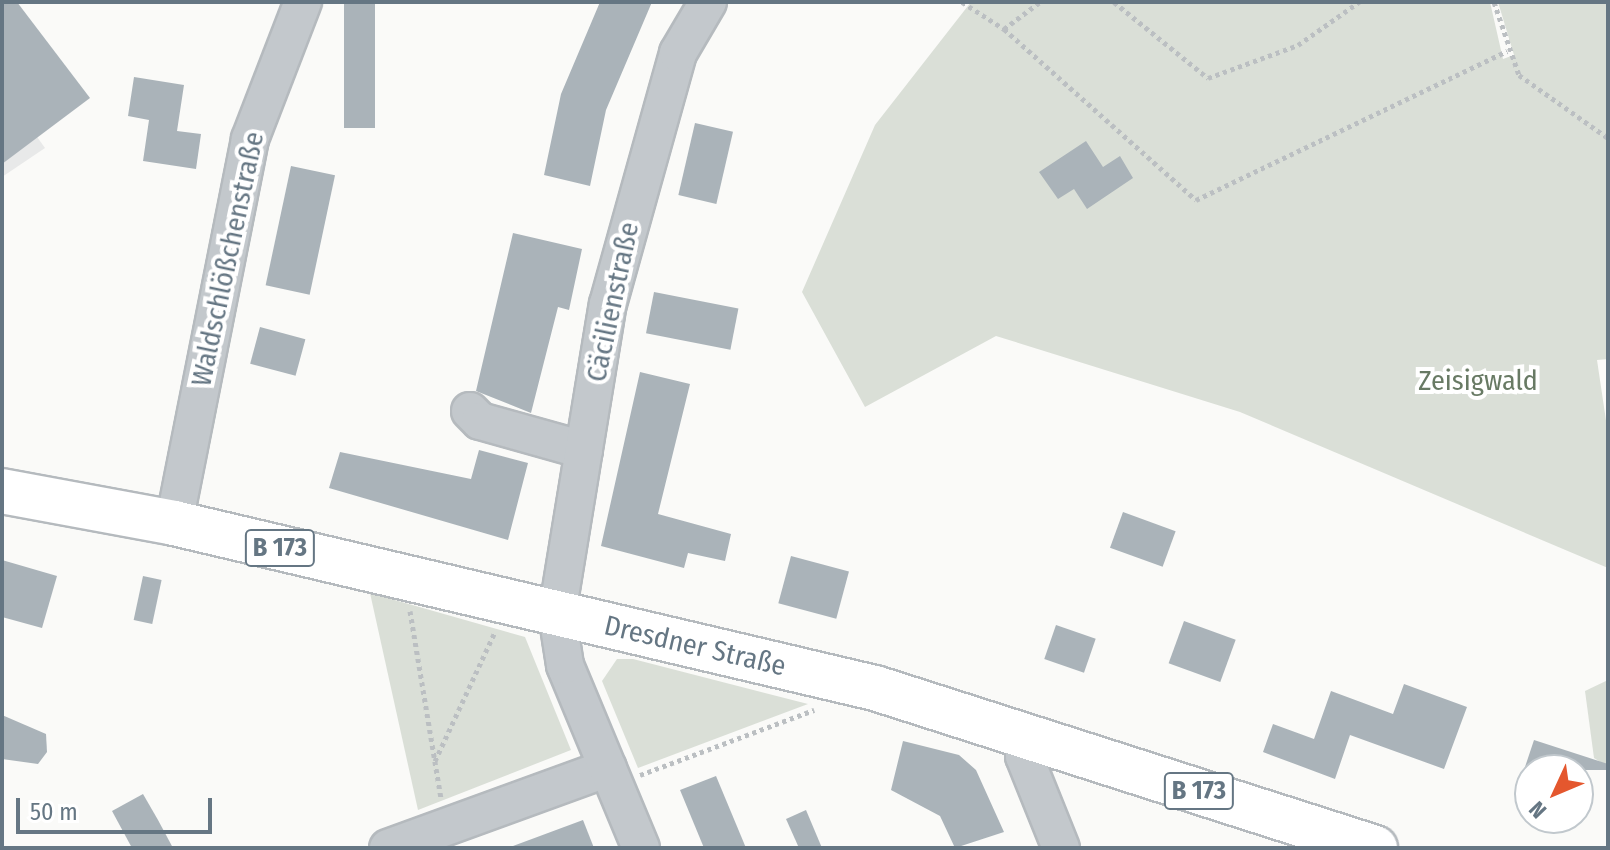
<!DOCTYPE html>
<html>
<head>
<meta charset="utf-8">
<style>
	body { margin:0 }
	#map { position:relative; width:1610px; height:850px; overflow:hidden; background:#fafaf8; font-family:"Fira Sans Condensed",sans-serif }
	div>[style] { position:absolute }
	.built>* { inset:0; background:#e8e9e9 }
	.green>* { inset:0; background:#dadfd7 }
	.building>* { inset:0; background:#aab3b9; transform-origin:0 0 }
	.path>* { height:5px; margin-top:-2.5px; transform-origin:0; background:repeating-linear-gradient(90deg,#bbbfc2 0 4px,transparent 0 8px) }
	.roads { filter:drop-shadow(2px 0 #b5babe) drop-shadow(-2px 0 #b5babe) drop-shadow(0 2px #b5babe) drop-shadow(0 -2px #b5babe) }
	.minor>* { height:36px; margin:-18px; padding:0 18px; transform-origin:18px; border-radius:18px; background:#c3c8cc }
	.major>* { height:44px; margin:-22px; padding:0 22px; transform-origin:22px; border-radius:22px; background:#fff }
	span { translate:-50% -50%; white-space:nowrap; text-align:center; line-height:1.15; -webkit-text-stroke:8px #fff; paint-order:stroke }
	.shield-label span { padding:2px 6px; background:#fff; border:2px solid; border-radius:6px; -webkit-text-stroke-width:0 }
	.shield-label { font-size:26px; color:#657683; font-weight:700 }
	.street-label { font-size:28px; color:#657683 }
	.park-label { font-size:28px; color:#687a64 }
	.frame { position:absolute; inset:0; border:4px solid #657683; pointer-events:none }
	.north { position:absolute; left:1514px; top:754px; width:80px; height:80px; box-sizing:border-box; background:#fff; border:2px solid #c1c8cd; border-radius:50%; rotate:226deg; font-size:22px; font-weight:700; line-height:32px; text-align:center; color:#657683 }
	.north::after { content:''; display:block; margin:auto; width:28px; height:36px; background:#e4572e; clip-path:polygon(50% 0,100% 100%,50% 72%,0 100%) }
	.scale { position:absolute; left:16px; top:798px; width:196px; height:36px; box-sizing:border-box; border:4px solid #657683; border-top:0; padding-left:10px; font-size:24px; line-height:28px; white-space:nowrap; color:#657683; -webkit-text-stroke:6px #fff; paint-order:stroke }
</style>
</head>
<body>
<div id="map">
	<div class="built">
		<i style="clip-path:polygon(2px 88px,45px 148px,2px 177px)"></i>
	</div>
	<div class="green">
		<i style="clip-path:polygon(971px 2px,1490px 2px,1503px 59px,1514px 55px,1498px 2px,1608px 2px,1608px 359px,1597px 360px,1608px 434px,1608px 568px,1240px 412px,996px 336px,865px 407px,802px 292px,875px 125px)"></i>
		<i style="clip-path:polygon(370px 593px,525px 637px,571px 750px,418px 810px)"></i>
		<i style="clip-path:polygon(617px 659px,633px 659px,808px 704px,638px 768px,602px 681px)"></i>
		<i style="clip-path:polygon(1608px 680px,1608px 767px,1594px 758px,1585px 691px)"></i>
	</div>
	<div class="building">
		<i style="clip-path:polygon(2px 2px,17px 2px,90px 98px,2px 164px)"></i>
		<i style="left:344px;top:2px;width:31px;height:126px"></i>
		<i style="clip-path:polygon(600px 2px,652px 2px,606px 110px,590px 186px,544px 175px,561px 94px)"></i>
		<i style="clip-path:polygon(134px 77px,184px 85px,177px 131px,201px 134px,196px 169px,143px 161px,149px 120px,128px 116px)"></i>
		<i style="left:695px;top:123px;width:39px;height:74px;rotate:13deg"></i>
		<i style="clip-path:polygon(1086px 141px,1103px 167px,1120px 156px,1133px 178px,1087px 209px,1074px 189px,1058px 199px,1039px 172px)"></i>
		<i style="left:291px;top:166px;width:45px;height:122px;rotate:12deg"></i>
		<i style="clip-path:polygon(513px 233px,582px 249px,569px 310px,558px 307px,531px 413px,476px 391px)"></i>
		<i style="left:654px;top:292px;width:86px;height:42px;rotate:11deg"></i>
		<i style="left:260px;top:327px;width:47px;height:38px;rotate:15deg"></i>
		<i style="clip-path:polygon(640px 372px,690px 384px,658px 514px,731px 534px,725px 561px,688px 553px,684px 568px,601px 546px)"></i>
		<i style="clip-path:polygon(479px 450px,528px 463px,508px 540px,329px 488px,340px 452px,471px 479px)"></i>
		<i style="left:1123px;top:512px;width:56px;height:38px;rotate:20deg"></i>
		<i style="left:791px;top:556px;width:60px;height:49px;rotate:15deg"></i>
		<i style="clip-path:polygon(2px 560px,57px 576px,42px 628px,2px 617px)"></i>
		<i style="left:143px;top:576px;width:19px;height:45px;rotate:12deg"></i>
		<i style="left:1184px;top:621px;width:55px;height:45px;rotate:20deg"></i>
		<i style="left:1056px;top:625px;width:42px;height:36px;rotate:19deg"></i>
		<i style="clip-path:polygon(1404px 684px,1467px 707px,1444px 769px,1350px 735px,1335px 779px,1263px 752px,1273px 724px,1314px 739px,1331px 691px,1393px 714px)"></i>
		<i style="clip-path:polygon(2px 715px,46px 734px,47px 752px,38px 764px,2px 759px)"></i>
		<i style="clip-path:polygon(1534px 740px,1608px 764px,1608px 770px,1524px 770px)"></i>
		<i style="clip-path:polygon(903px 741px,959px 755px,976px 770px,1004px 832px,955px 848px,940px 816px,891px 790px)"></i>
		<i style="clip-path:polygon(716px 776px,746px 848px,704px 848px,680px 790px)"></i>
		<i style="clip-path:polygon(143px 794px,158px 820px,173px 848px,132px 848px,112px 811px)"></i>
		<i style="clip-path:polygon(806px 810px,822px 848px,799px 848px,786px 819px)"></i>
		<i style="clip-path:polygon(583px 820px,594px 848px,514px 848px,513px 846px)"></i>
	</div>
	<div class="path">
		<i style="left:962px;top:2px;width:50px;rotate:32.7deg"></i>
		<i style="left:1004px;top:29px;width:257px;rotate:41.7deg"></i>
		<i style="left:1196px;top:200px;width:345px;rotate:-25.6deg"></i>
		<i style="left:1114px;top:2px;width:121px;rotate:39deg"></i>
		<i style="left:1208px;top:78px;width:96px;rotate:-20.1deg"></i>
		<i style="left:1298px;top:45px;width:75px;rotate:-35.2deg"></i>
		<i style="left:1494px;top:2px;width:77px;rotate:71.1deg"></i>
		<i style="left:1519px;top:75px;width:109px;rotate:35.3deg"></i>
		<i style="left:1004px;top:29px;width:45px;rotate:-36.9deg"></i>
		<i style="left:410px;top:611px;width:191px;rotate:80.6deg"></i>
		<i style="left:435px;top:761px;width:142px;rotate:-65.1deg"></i>
		<i style="left:640px;top:775px;width:186px;rotate:-20.5deg"></i>
	</div>
	<div class="roads">
		<div class="minor">
			<i style="left:470px;top:411px;width:14px;rotate:45deg"></i>
			<i style="left:480px;top:421px;width:108px;rotate:15.6deg"></i>
			<i style="left:174px;top:523px;width:391px;rotate:-78.8deg"></i>
			<i style="left:250px;top:139px;width:147px;rotate:-68.9deg"></i>
			<i style="left:1024px;top:734px;width:22px;rotate:90deg"></i>
			<i style="left:1024px;top:756px;width:99px;rotate:68.1deg"></i>
			<i style="left:388px;top:848px;width:234px;rotate:-20deg"></i>
			<i style="left:641px;top:848px;width:198px;rotate:-112.6deg"></i>
			<i style="left:565px;top:665px;width:52px;rotate:-98.9deg"></i>
			<i style="left:557px;top:614px;width:314px;rotate:-80.7deg"></i>
			<i style="left:608px;top:304px;width:261px;rotate:-74.4deg"></i>
			<i style="left:678px;top:53px;width:59px;rotate:-59.5deg"></i>
		</div>
		<div class="major">
			<i style="left:2px;top:491px;width:175px;rotate:10.5deg"></i>
			<i style="left:174px;top:523px;width:720px;rotate:13.25deg"></i>
			<i style="left:875px;top:688px;width:525px;rotate:17.74deg"></i>
		</div>
	</div>
	<div class="shield-label">
		<span style="left:280px;top:548px">B 173</span>
		<span style="left:1199px;top:791px">B 173</span>
	</div>
	<div class="street-label">
		<span style="left:228px;top:259px;rotate:-78deg">Waldschlößchenstraße</span>
		<span style="left:613px;top:302px;rotate:-78deg">Cäcilienstraße</span>
		<span style="left:695px;top:646px;rotate:13deg">Dresdner Straße</span>
	</div>
	<div class="park-label">
		<span style="left:1478px;top:381px">Zeisigwald</span>
	</div>
	<div class="frame"></div>
	<div class="north">N</div>
	<div class="scale">50 m</div>
</div>
</body>
</html>
